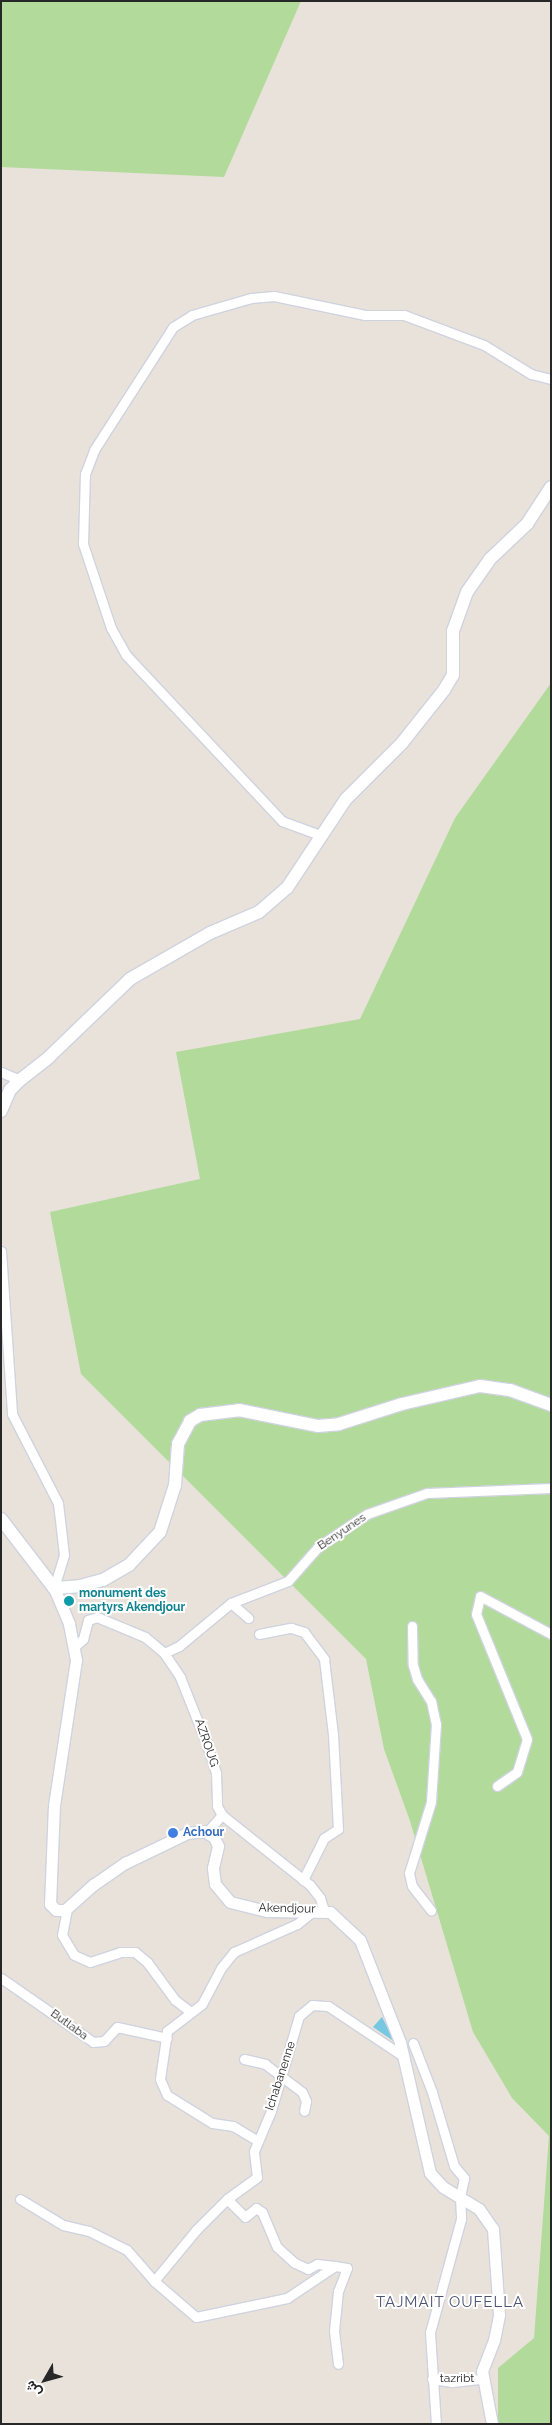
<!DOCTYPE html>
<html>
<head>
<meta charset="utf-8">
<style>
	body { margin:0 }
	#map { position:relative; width:552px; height:2425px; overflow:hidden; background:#e8e2da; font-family:Raleway,Vazirmatn,sans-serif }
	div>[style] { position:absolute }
	.green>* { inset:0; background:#b2da9b }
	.water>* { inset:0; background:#76c7e1 }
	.roads { filter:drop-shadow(1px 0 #cfd3df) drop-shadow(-1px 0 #cfd3df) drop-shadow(0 1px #cfd3df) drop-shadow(0 -1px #cfd3df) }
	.minor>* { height:9px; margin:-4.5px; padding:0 4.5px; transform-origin:4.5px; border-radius:4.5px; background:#fff }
	.tertiary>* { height:11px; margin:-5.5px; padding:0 5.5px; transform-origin:5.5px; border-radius:5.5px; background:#fff }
	.secondary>* { height:12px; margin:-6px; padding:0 6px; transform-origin:6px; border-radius:6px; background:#fff }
	.dots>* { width:14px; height:14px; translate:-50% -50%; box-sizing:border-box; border:2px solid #fff; border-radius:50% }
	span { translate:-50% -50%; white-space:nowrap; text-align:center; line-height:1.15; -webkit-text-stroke:4px #fff; paint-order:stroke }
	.street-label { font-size:12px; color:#272727 }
	.culture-label { font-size:12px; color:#0d838f; font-weight:700 }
	.left { translate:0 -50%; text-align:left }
	.shop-label { font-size:12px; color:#366cbe; font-weight:700 }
	.quarter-label { font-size:15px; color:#4c5473; letter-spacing:1px }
	.frame { position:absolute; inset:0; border:2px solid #272727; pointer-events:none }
	.north { position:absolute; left:20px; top:2355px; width:50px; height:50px; -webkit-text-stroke:4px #fff; paint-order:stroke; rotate:232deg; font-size:14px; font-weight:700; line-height:20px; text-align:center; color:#272727 }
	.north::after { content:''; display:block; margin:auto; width:18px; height:22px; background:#272727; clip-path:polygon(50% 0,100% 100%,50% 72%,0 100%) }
</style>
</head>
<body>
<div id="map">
	<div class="green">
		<i style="clip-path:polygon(1px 1px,301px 1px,224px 177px,1px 167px)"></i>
		<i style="clip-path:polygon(551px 683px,551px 2424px,498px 2424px,498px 2368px,534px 2338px,549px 2136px,512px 2098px,473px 2032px,410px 1821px,384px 1749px,366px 1659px,81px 1374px,50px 1212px,200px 1179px,176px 1052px,360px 1019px,455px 818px)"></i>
	</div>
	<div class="water">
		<i style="clip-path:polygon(382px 2017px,395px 2042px,373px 2027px)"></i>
	</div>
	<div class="roads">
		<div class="minor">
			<i style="left:320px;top:835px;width:40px;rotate:-159.8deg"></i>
			<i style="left:282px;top:821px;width:228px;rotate:-133.2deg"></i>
			<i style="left:126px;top:655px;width:31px;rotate:-119deg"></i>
			<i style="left:111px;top:628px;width:89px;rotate:-108.4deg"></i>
			<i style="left:83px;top:544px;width:70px;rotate:-88.4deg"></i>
			<i style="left:85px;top:474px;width:26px;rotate:-69deg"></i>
			<i style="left:94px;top:450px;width:146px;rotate:-57.3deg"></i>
			<i style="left:173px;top:327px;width:22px;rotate:-32deg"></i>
			<i style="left:192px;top:315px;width:61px;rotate:-16.1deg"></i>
			<i style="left:251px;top:298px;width:23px;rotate:-5deg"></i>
			<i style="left:274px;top:296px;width:93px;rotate:11.8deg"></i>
			<i style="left:365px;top:315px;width:39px"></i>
			<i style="left:404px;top:315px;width:85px;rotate:20.6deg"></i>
			<i style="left:484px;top:345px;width:55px;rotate:31.7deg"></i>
			<i style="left:531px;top:374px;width:21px;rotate:14deg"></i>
			<i style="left:1px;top:1072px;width:21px;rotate:23deg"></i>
			<i style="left:1px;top:1251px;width:163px;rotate:86.1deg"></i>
			<i style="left:12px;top:1414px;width:100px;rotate:62.7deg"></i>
			<i style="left:58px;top:1503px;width:52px;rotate:83.4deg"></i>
			<i style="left:64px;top:1555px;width:34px;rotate:107deg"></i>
			<i style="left:231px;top:1603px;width:23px;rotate:41deg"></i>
			<i style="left:412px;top:1626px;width:39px;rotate:89deg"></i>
			<i style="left:413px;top:1665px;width:15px;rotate:74deg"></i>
			<i style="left:417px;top:1679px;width:26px;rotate:58deg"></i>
			<i style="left:431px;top:1701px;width:24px;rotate:78deg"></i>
			<i style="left:436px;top:1724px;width:78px;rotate:93.7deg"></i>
			<i style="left:431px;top:1802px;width:74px;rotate:107.2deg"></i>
			<i style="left:409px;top:1873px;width:13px;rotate:77deg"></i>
			<i style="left:412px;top:1886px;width:31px;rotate:52deg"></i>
			<i style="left:259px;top:1634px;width:33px;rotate:-11deg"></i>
			<i style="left:291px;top:1628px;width:14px;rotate:17deg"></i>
			<i style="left:304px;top:1632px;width:34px;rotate:53deg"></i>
			<i style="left:324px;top:1659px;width:76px;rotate:83.2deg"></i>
			<i style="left:333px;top:1734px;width:95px;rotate:87deg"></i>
			<i style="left:338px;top:1829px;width:17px;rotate:147deg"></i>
			<i style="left:324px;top:1838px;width:47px;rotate:116.6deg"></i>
			<i style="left:75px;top:1646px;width:11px;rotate:-41deg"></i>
			<i style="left:83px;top:1639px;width:20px;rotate:-75deg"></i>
			<i style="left:88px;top:1620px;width:9px;rotate:-18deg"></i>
			<i style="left:97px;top:1617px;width:52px;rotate:22.6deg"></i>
			<i style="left:145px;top:1637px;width:25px;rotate:40deg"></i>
			<i style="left:164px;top:1653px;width:29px;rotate:56deg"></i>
			<i style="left:180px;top:1677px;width:70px;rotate:68.2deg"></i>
			<i style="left:206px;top:1742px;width:33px;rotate:72deg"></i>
			<i style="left:216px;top:1773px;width:33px;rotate:88deg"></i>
			<i style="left:217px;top:1806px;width:10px;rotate:61deg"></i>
			<i style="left:222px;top:1815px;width:112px;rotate:38.5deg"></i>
			<i style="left:310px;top:1885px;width:16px;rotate:52deg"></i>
			<i style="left:320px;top:1898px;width:13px;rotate:72deg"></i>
			<i style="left:164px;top:1653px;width:17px;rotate:-25deg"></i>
			<i style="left:179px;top:1646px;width:67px;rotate:-39.6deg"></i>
			<i style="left:231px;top:1603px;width:61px;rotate:-21.1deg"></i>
			<i style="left:288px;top:1581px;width:45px;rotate:-48.6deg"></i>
			<i style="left:318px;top:1547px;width:59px;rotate:-34deg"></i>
			<i style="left:367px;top:1514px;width:64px;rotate:-19.3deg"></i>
			<i style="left:427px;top:1493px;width:124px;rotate:-2.3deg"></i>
			<i style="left:497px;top:1786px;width:24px;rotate:-35deg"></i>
			<i style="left:517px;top:1772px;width:34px;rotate:-73deg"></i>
			<i style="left:527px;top:1739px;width:135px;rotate:-112.2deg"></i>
			<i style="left:476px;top:1614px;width:18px;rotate:-77deg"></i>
			<i style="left:480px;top:1596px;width:81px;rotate:28.2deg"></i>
			<i style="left:207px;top:1832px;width:23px;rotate:-49deg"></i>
			<i style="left:67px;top:1909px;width:26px;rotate:101deg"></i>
			<i style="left:62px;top:1935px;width:23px;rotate:59deg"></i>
			<i style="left:74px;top:1955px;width:17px;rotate:24deg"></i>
			<i style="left:90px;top:1962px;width:32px;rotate:-18deg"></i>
			<i style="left:120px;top:1952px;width:15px"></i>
			<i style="left:135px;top:1952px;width:16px;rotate:40deg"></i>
			<i style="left:147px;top:1962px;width:47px;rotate:53.6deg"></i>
			<i style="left:175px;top:2000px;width:20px;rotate:37deg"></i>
			<i style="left:1px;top:1978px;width:112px;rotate:34.8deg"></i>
			<i style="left:93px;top:2042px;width:11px;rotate:-5deg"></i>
			<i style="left:104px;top:2041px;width:19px;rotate:-47deg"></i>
			<i style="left:117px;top:2027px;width:51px;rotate:12.4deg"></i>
			<i style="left:413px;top:2043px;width:53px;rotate:68.8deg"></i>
			<i style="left:432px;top:2092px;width:77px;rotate:73.4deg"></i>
			<i style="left:454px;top:2166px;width:16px;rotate:50deg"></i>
			<i style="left:464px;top:2178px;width:19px;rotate:102deg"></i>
			<i style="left:460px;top:2197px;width:22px;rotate:87deg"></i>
			<i style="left:461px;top:2219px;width:117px;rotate:105.3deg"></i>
			<i style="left:430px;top:2332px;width:92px;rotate:86.3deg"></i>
			<i style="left:244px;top:2059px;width:22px;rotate:13deg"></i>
			<i style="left:265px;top:2064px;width:46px;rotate:37.1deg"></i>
			<i style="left:302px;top:2092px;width:10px;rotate:66deg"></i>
			<i style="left:306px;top:2101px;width:10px;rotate:101deg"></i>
			<i style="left:258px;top:2141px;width:29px;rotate:-149deg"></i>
			<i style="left:233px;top:2126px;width:21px;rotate:-172deg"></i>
			<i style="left:212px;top:2123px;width:53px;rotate:-148.1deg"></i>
			<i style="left:167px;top:2095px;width:17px;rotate:-114deg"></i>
			<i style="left:160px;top:2079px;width:49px;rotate:-81.7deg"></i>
			<i style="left:167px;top:2031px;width:44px;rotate:-37.6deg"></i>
			<i style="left:202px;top:2004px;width:41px;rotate:-62.2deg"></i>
			<i style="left:221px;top:1968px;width:21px;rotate:-51deg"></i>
			<i style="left:234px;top:1952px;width:69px;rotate:-24deg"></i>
			<i style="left:297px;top:1924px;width:22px;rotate:-39deg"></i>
			<i style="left:20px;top:2199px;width:50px;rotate:31.2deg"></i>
			<i style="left:63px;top:2225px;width:27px;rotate:13deg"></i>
			<i style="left:89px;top:2231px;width:42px;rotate:26.6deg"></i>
			<i style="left:127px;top:2250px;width:41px;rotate:48.9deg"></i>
			<i style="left:154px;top:2281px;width:55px;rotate:40.6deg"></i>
			<i style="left:196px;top:2317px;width:93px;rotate:-11.8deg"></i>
			<i style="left:287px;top:2298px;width:58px;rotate:-33.7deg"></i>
			<i style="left:335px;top:2266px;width:12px;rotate:9deg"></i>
			<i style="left:347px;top:2268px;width:25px;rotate:111deg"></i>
			<i style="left:338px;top:2291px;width:40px;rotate:95.7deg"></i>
			<i style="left:334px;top:2331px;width:33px;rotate:83deg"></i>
			<i style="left:227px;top:2199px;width:25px;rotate:45deg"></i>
			<i style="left:245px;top:2217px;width:14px;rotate:-39deg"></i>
			<i style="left:256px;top:2208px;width:7px;rotate:34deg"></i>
			<i style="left:262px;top:2212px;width:38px;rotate:67deg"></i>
			<i style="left:277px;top:2247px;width:24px;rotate:42deg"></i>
			<i style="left:295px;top:2263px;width:14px;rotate:25deg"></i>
			<i style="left:308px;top:2269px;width:10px;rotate:-29deg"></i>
			<i style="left:317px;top:2264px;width:18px;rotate:6deg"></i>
			<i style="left:154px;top:2281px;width:66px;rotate:-50.5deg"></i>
			<i style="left:196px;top:2230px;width:44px;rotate:-45deg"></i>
			<i style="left:227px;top:2199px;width:37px;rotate:-36deg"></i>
			<i style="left:257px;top:2177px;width:26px;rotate:-97deg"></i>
			<i style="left:254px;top:2151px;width:43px;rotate:-67deg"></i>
			<i style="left:271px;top:2111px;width:99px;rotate:-73.6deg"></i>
			<i style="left:299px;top:2016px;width:17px;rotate:-40deg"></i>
			<i style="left:312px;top:2005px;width:16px;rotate:4deg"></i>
			<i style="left:328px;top:2006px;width:90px;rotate:33.7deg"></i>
			<i style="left:432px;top:2379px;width:20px;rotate:9deg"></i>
			<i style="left:452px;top:2382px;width:30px;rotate:-6deg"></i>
		</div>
		<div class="tertiary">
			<i style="left:54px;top:1588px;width:39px;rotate:67deg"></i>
			<i style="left:69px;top:1624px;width:37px;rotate:79deg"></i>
			<i style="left:76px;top:1660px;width:147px;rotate:98.6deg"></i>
			<i style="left:54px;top:1805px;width:99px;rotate:92.3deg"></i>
			<i style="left:50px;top:1904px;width:8px;rotate:45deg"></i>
			<i style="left:56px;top:1910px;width:9px"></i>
			<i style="left:65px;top:1910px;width:38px;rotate:-42deg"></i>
			<i style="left:93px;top:1885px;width:39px;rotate:-35deg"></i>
			<i style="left:125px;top:1863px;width:69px;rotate:-25.8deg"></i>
			<i style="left:187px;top:1833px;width:17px;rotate:-7deg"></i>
			<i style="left:204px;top:1831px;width:12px;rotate:31deg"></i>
			<i style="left:214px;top:1837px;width:10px;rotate:66deg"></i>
			<i style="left:218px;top:1846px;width:23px;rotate:103deg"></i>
			<i style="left:213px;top:1868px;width:16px;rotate:83deg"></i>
			<i style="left:215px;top:1884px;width:23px;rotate:50deg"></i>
			<i style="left:230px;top:1902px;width:38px;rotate:14deg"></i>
			<i style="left:267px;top:1911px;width:63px;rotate:0.9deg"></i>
			<i style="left:330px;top:1912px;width:41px;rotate:43deg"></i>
			<i style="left:360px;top:1940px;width:110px;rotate:68.6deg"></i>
			<i style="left:400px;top:2042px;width:134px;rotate:77.1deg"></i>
			<i style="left:430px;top:2173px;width:19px;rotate:47deg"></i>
			<i style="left:443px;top:2187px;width:42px;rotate:31.4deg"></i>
			<i style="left:479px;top:2209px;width:24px;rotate:55deg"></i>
			<i style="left:493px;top:2229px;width:86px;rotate:86deg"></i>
			<i style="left:499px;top:2315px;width:25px;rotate:101deg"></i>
			<i style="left:494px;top:2340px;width:33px;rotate:111deg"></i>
			<i style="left:482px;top:2371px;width:54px;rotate:79.3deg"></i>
		</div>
		<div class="secondary">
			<i style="left:1px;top:1111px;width:23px;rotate:-67deg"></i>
			<i style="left:10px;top:1090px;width:14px;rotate:-45deg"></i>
			<i style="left:20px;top:1080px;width:37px;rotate:-38deg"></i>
			<i style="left:49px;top:1057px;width:112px;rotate:-43.9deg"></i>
			<i style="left:130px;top:979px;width:92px;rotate:-29.9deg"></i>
			<i style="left:210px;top:933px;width:53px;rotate:-23.2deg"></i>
			<i style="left:259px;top:912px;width:37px;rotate:-41deg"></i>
			<i style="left:287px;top:888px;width:107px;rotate:-56.5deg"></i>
			<i style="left:346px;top:799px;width:79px;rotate:-45deg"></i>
			<i style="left:402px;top:743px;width:68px;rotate:-51.6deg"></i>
			<i style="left:444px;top:690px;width:17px;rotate:-59deg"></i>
			<i style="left:453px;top:675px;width:44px;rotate:-90deg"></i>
			<i style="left:453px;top:631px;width:41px;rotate:-70.3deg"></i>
			<i style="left:467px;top:592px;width:40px;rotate:-55.1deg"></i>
			<i style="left:490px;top:559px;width:51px;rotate:-43.4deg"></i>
			<i style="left:527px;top:524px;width:44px;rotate:-57deg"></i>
			<i style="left:1px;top:1519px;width:87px;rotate:52.5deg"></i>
			<i style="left:54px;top:1588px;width:26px;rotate:-4deg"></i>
			<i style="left:80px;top:1586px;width:24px;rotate:-15deg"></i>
			<i style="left:103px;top:1580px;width:30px;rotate:-30deg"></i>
			<i style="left:129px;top:1565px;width:45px;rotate:-46.8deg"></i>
			<i style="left:160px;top:1532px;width:49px;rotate:-72.3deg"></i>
			<i style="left:175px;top:1485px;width:41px;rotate:-85.8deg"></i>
			<i style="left:178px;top:1444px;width:26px;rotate:-62deg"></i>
			<i style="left:190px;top:1421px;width:12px;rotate:-31deg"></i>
			<i style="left:200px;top:1415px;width:39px;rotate:-7deg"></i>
			<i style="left:239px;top:1410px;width:81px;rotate:11.4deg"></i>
			<i style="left:318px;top:1426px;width:21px;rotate:-5deg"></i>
			<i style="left:339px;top:1424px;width:66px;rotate:-17.6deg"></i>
			<i style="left:402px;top:1404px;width:80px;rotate:-13deg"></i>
			<i style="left:480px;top:1386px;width:30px;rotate:8deg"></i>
			<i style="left:510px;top:1390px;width:44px;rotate:20.1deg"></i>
		</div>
	</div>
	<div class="dots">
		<i style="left:69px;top:1601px;background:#0f9aa8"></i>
		<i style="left:173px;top:1833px;background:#3f7fe0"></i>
	</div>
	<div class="street-label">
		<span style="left:342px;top:1532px;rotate:-34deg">Benyunes</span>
		<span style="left:206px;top:1743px;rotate:71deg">AZROUG</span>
		<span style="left:287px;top:1909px;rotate:1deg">Akendjour</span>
		<span style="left:69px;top:2025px;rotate:36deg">Butlaba</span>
		<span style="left:281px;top:2076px;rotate:-72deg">Ichabanenne</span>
		<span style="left:457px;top:2379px">tazribt</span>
	</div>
	<div class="culture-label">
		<span class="left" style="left:79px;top:1601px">monument des<br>martyrs Akendjour</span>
	</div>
	<div class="shop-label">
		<span class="left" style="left:183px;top:1833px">Achour</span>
	</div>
	<div class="quarter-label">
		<span style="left:450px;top:2303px">TAJMAIT OUFELLA</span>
	</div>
	<div class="frame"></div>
	<div class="north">ش</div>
</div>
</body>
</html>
